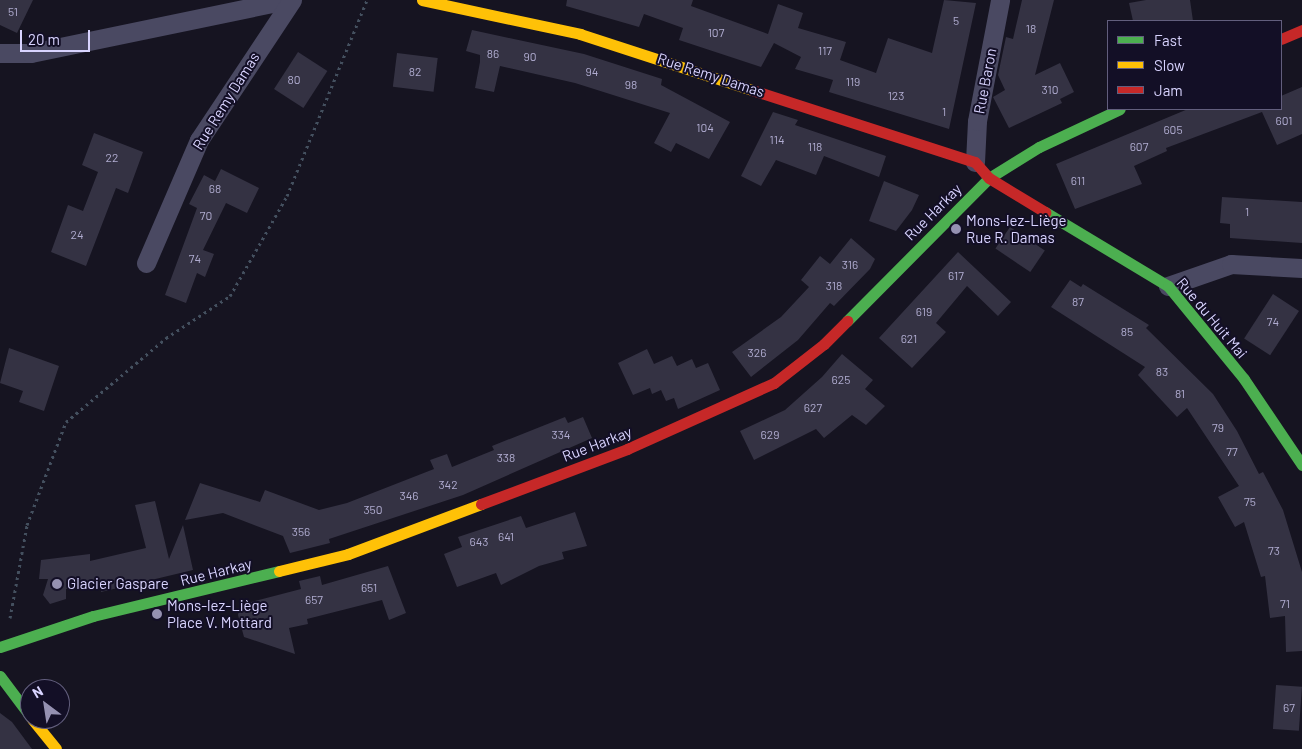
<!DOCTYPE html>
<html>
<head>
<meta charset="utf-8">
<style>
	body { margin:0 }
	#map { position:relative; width:1302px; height:749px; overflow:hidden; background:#161421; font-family:Barlow,sans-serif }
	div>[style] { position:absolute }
	.building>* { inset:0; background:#343243; transform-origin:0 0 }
	.path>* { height:3px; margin-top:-1.5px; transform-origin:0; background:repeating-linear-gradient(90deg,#44505f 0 2.5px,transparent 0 6.5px) }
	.street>* { height:19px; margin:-9.5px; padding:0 9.5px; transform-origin:9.5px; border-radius:9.5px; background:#4a4962 }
	.fast>* { height:11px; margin:-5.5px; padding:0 5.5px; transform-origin:5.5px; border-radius:5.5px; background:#4caf50 }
	.slow>* { height:11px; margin:-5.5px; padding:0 5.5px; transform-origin:5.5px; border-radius:5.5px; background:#ffc107 }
	.jam>* { height:11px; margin:-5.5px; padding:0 5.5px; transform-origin:5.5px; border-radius:5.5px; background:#c62828 }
	.dots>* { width:14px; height:14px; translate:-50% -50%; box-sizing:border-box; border:2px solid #130f26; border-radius:50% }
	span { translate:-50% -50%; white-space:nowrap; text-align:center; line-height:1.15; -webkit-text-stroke:4px #130f26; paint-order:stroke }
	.number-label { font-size:12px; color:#b0acd0 }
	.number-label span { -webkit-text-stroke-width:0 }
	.street-label { font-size:15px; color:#d9d4ff }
	.poi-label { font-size:15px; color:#d9d4ff }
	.left { translate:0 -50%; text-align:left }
	.legend { position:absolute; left:1107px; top:20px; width:175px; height:90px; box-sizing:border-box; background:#130f26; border:1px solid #625e7d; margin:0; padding:6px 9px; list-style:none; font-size:15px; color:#d9d4ff }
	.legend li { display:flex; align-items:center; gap:10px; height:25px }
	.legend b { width:25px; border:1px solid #625e7d }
	.north { position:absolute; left:20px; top:679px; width:50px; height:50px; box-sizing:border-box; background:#130f26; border:1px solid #625e7d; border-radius:50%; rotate:329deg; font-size:14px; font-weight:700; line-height:20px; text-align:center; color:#d9d4ff }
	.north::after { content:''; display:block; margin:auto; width:18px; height:22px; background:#9591b1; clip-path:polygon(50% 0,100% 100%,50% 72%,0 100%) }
	.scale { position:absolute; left:20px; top:30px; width:70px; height:22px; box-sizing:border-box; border:2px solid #d9d4ff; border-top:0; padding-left:6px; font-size:15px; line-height:18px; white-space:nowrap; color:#d9d4ff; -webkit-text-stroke:4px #130f26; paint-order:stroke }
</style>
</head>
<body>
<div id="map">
	<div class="building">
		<i style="clip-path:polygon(0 0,33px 0,17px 33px,0 25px)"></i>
		<i style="clip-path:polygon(567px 0,693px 0,691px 6px,768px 34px,778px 4px,803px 13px,798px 28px,846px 42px,840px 60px,876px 73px,888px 38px,932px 53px,944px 0,976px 3px,949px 129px,829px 92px,833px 80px,795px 69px,801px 57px,774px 43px,761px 67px,679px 40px,683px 28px,644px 14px,639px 27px,566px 6px)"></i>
		<i style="clip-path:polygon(1022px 0,1054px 0,1035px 75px,1060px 63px,1074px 92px,1060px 99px,1062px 103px,1009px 128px,993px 97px,1005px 90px,998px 75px,1006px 37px,1013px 39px)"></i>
		<i style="clip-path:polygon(1146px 0,1190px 0,1193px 21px,1133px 21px,1129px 3px)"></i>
		<i style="clip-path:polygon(472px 30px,584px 54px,662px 79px,661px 85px,730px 122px,709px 159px,676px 143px,671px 152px,654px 143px,670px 113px,575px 83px,500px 66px,494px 92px,475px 88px,480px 62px,480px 55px,466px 51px)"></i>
		<i style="left:298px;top:52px;width:35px;height:44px;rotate:33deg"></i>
		<i style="left:397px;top:53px;width:41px;height:34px;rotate:7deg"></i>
		<i style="clip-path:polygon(1302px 87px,1302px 134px,1277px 145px,1262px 112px,1166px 148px,1167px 151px,1134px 166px,1142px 184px,1075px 209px,1056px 164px,1188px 109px,1281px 109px,1281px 96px)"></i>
		<i style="clip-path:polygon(773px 112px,798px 120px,795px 125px,886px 156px,879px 177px,824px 156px,816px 175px,776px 160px,761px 186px,741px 176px)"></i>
		<i style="clip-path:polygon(94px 133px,143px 152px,128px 193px,116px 188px,86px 266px,51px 252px,68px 205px,83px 211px,98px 172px,82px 165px)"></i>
		<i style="clip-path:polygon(221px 169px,259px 188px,247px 213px,226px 203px,203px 250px,214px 254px,205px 277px,197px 273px,186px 303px,165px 295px,197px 208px,189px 204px,204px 175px,215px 181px)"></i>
		<i style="clip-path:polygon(884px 181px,919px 195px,912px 210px,896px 231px,869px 221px)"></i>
		<i style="clip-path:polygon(1222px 197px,1302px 202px,1302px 243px,1230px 238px,1230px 224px,1220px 223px)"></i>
		<i style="left:1010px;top:227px;width:42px;height:26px;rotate:34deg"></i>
		<i style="clip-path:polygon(851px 238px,875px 259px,870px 269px,834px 306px,830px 303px,798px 340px,751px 377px,732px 352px,781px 317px,809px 287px,801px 280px,820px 256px,830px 264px)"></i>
		<i style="clip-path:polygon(958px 252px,1011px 302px,998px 316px,967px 286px,936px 323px,946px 332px,912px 368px,879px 338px)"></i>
		<i style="clip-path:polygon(1070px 280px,1081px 287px,1083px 284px,1149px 325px,1146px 328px,1213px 394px,1237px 431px,1259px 474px,1263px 472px,1283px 510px,1302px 572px,1302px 651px,1286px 652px,1285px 616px,1270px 618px,1265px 576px,1261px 577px,1244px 522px,1235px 527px,1218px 497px,1239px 486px,1187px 408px,1177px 417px,1138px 375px,1145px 367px,1051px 307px)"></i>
		<i style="left:1273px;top:294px;width:31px;height:53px;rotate:33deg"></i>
		<i style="clip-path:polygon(9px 348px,59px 366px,44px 411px,19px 402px,23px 391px,0 383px)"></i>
		<i style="clip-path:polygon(647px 349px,654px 364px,672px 356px,677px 366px,692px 359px,696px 368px,708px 363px,720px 390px,678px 409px,674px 398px,666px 401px,661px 390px,652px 394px,650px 388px,633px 395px,618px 363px)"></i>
		<i style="clip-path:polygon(842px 354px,873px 380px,865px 389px,885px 406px,866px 425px,852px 415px,824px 438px,816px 429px,754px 460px,740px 431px,785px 410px,822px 377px)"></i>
		<i style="clip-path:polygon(565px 417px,568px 423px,583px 417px,592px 438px,463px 495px,329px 539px,330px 543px,290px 553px,283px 536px,223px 513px,185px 520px,200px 483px,260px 502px,265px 490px,319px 510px,347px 503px,434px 469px,430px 460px,447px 454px,452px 467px,494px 450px,492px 446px)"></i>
		<i style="clip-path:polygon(155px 501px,169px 559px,183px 525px,193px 570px,101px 592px,101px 588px,66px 589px,66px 599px,50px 604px,43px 595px,48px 579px,39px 579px,41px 560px,90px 554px,90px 561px,146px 548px,135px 505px)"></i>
		<i style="clip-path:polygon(575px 512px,587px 546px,562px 552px,564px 559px,539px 566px,501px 585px,496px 573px,457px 587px,444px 554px,462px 547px,458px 537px,521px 516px,526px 528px)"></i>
		<i style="clip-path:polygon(388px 566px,406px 613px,389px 620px,382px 600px,307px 619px,308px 624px,289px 628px,295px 654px,244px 637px,238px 615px,239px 610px,245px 608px,244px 604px,301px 589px,299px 581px,320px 576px,322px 585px)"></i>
		<i style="left:1276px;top:685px;width:26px;height:44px;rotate:4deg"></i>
		<i style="clip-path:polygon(0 713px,12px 722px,32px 749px,0 749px)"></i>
	</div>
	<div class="path">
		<i style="left:10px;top:618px;width:95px;rotate:-79.6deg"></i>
		<i style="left:27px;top:525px;width:110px;rotate:-69.3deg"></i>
		<i style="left:66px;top:422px;width:131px;rotate:-40deg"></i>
		<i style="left:166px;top:338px;width:77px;rotate:-33.3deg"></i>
		<i style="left:230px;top:296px;width:115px;rotate:-60.3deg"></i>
		<i style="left:287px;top:196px;width:212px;rotate:-67.8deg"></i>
	</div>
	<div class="street">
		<i style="left:0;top:53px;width:31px"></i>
		<i style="left:31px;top:53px;width:260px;rotate:-11.7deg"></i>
		<i style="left:975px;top:162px;width:41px;rotate:-87.2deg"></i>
		<i style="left:977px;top:121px;width:123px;rotate:-79.2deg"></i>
		<i style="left:146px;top:263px;width:134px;rotate:-66.7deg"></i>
		<i style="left:199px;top:140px;width:168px;rotate:-56.4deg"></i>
		<i style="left:1168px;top:286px;width:67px;rotate:-19.2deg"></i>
		<i style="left:1231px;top:264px;width:71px;rotate:3.2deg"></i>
	</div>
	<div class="fast">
		<i style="left:1045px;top:212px;width:144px;rotate:31deg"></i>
		<i style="left:1168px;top:286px;width:120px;rotate:50.7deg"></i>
		<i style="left:1244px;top:379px;width:104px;rotate:56deg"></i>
		<i style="left:847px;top:321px;width:202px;rotate:-45.2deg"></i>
		<i style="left:989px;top:178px;width:59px;rotate:-31.8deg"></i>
		<i style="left:1039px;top:147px;width:89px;rotate:-25.1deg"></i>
		<i style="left:0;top:647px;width:98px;rotate:-18.4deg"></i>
		<i style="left:93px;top:616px;width:191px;rotate:-13.6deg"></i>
		<i style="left:0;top:676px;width:50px;rotate:53.1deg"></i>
	</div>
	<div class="slow">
		<i style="left:422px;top:0;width:162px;rotate:12.1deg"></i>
		<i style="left:580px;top:34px;width:181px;rotate:18deg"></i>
		<i style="left:279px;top:571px;width:71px;rotate:-13.8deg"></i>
		<i style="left:348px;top:554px;width:142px;rotate:-20.6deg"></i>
		<i style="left:32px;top:719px;width:38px;rotate:51deg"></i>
	</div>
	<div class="jam">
		<i style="left:1281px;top:39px;width:23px;rotate:-23deg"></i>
		<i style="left:752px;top:90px;width:234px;rotate:17.9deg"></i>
		<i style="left:975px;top:162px;width:21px;rotate:49deg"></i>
		<i style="left:989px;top:178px;width:66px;rotate:31.3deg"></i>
		<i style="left:481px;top:504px;width:156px;rotate:-20.6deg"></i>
		<i style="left:627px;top:449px;width:161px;rotate:-24.2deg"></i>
		<i style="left:774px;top:383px;width:63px;rotate:-38deg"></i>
		<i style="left:824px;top:344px;width:33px;rotate:-45deg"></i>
	</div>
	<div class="dots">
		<i style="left:956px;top:229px;background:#9591b1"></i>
		<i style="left:57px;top:584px;background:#9591b1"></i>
		<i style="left:157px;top:614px;background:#9591b1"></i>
	</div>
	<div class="number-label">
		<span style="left:13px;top:12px">51</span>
		<span style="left:956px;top:21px">5</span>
		<span style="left:1031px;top:29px">18</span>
		<span style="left:716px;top:33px">107</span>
		<span style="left:825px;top:51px">117</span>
		<span style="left:493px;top:54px">86</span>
		<span style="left:530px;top:57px">90</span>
		<span style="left:415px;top:72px">82</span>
		<span style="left:592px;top:72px">94</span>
		<span style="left:294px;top:80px">80</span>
		<span style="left:853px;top:82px">119</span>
		<span style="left:631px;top:85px">98</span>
		<span style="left:1050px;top:90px">310</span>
		<span style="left:896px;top:96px">123</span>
		<span style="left:944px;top:112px">1</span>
		<span style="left:1284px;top:121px">601</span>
		<span style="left:705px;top:128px">104</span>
		<span style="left:1173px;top:130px">605</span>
		<span style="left:777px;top:140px">114</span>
		<span style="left:815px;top:147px">118</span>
		<span style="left:1139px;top:147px">607</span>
		<span style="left:112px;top:158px">22</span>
		<span style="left:1078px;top:181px">611</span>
		<span style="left:215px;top:189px">68</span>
		<span style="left:1247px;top:212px">1</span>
		<span style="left:206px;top:216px">70</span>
		<span style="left:77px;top:235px">24</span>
		<span style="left:195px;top:259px">74</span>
		<span style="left:850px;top:265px">316</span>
		<span style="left:956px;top:276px">617</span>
		<span style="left:834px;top:286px">318</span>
		<span style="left:1078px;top:302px">87</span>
		<span style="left:924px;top:312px">619</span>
		<span style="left:1273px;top:322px">74</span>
		<span style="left:1127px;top:332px">85</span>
		<span style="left:909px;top:339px">621</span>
		<span style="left:757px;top:353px">326</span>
		<span style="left:1162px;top:372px">83</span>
		<span style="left:841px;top:380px">625</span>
		<span style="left:1180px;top:394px">81</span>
		<span style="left:813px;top:408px">627</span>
		<span style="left:1218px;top:428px">79</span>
		<span style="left:561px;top:435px">334</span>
		<span style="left:770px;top:435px">629</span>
		<span style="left:1232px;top:452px">77</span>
		<span style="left:506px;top:458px">338</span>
		<span style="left:448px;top:485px">342</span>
		<span style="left:409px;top:496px">346</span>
		<span style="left:1250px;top:502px">75</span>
		<span style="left:373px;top:510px">350</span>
		<span style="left:301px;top:532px">356</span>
		<span style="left:506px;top:537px">641</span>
		<span style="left:479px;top:542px">643</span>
		<span style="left:1274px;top:551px">73</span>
		<span style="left:369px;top:588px">651</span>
		<span style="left:314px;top:600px">657</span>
		<span style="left:1285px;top:604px">71</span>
		<span style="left:1289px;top:708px">67</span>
	</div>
	<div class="street-label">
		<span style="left:711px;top:75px;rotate:18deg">Rue Remy Damas</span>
		<span style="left:985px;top:81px;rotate:-79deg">Rue Baron</span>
		<span style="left:226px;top:101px;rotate:-58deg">Rue Remy Damas</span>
		<span style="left:933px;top:212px;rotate:-45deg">Rue Harkay</span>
		<span style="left:1212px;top:318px;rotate:50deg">Rue du Huit Mai</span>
		<span style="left:597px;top:444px;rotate:-21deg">Rue Harkay</span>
		<span style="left:216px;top:572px;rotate:-14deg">Rue Harkay</span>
	</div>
	<div class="poi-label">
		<span class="left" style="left:966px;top:229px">Mons-lez-Liège<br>Rue R. Damas</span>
		<span class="left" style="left:67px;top:584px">Glacier Gaspare</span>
		<span class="left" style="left:167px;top:614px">Mons-lez-Liège<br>Place V. Mottard</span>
	</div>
	<ul class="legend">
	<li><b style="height:6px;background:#4caf50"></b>Fast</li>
	<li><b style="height:6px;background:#ffc107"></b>Slow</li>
	<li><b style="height:6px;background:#c62828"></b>Jam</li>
	</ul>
	<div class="north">N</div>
	<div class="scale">20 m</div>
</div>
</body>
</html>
